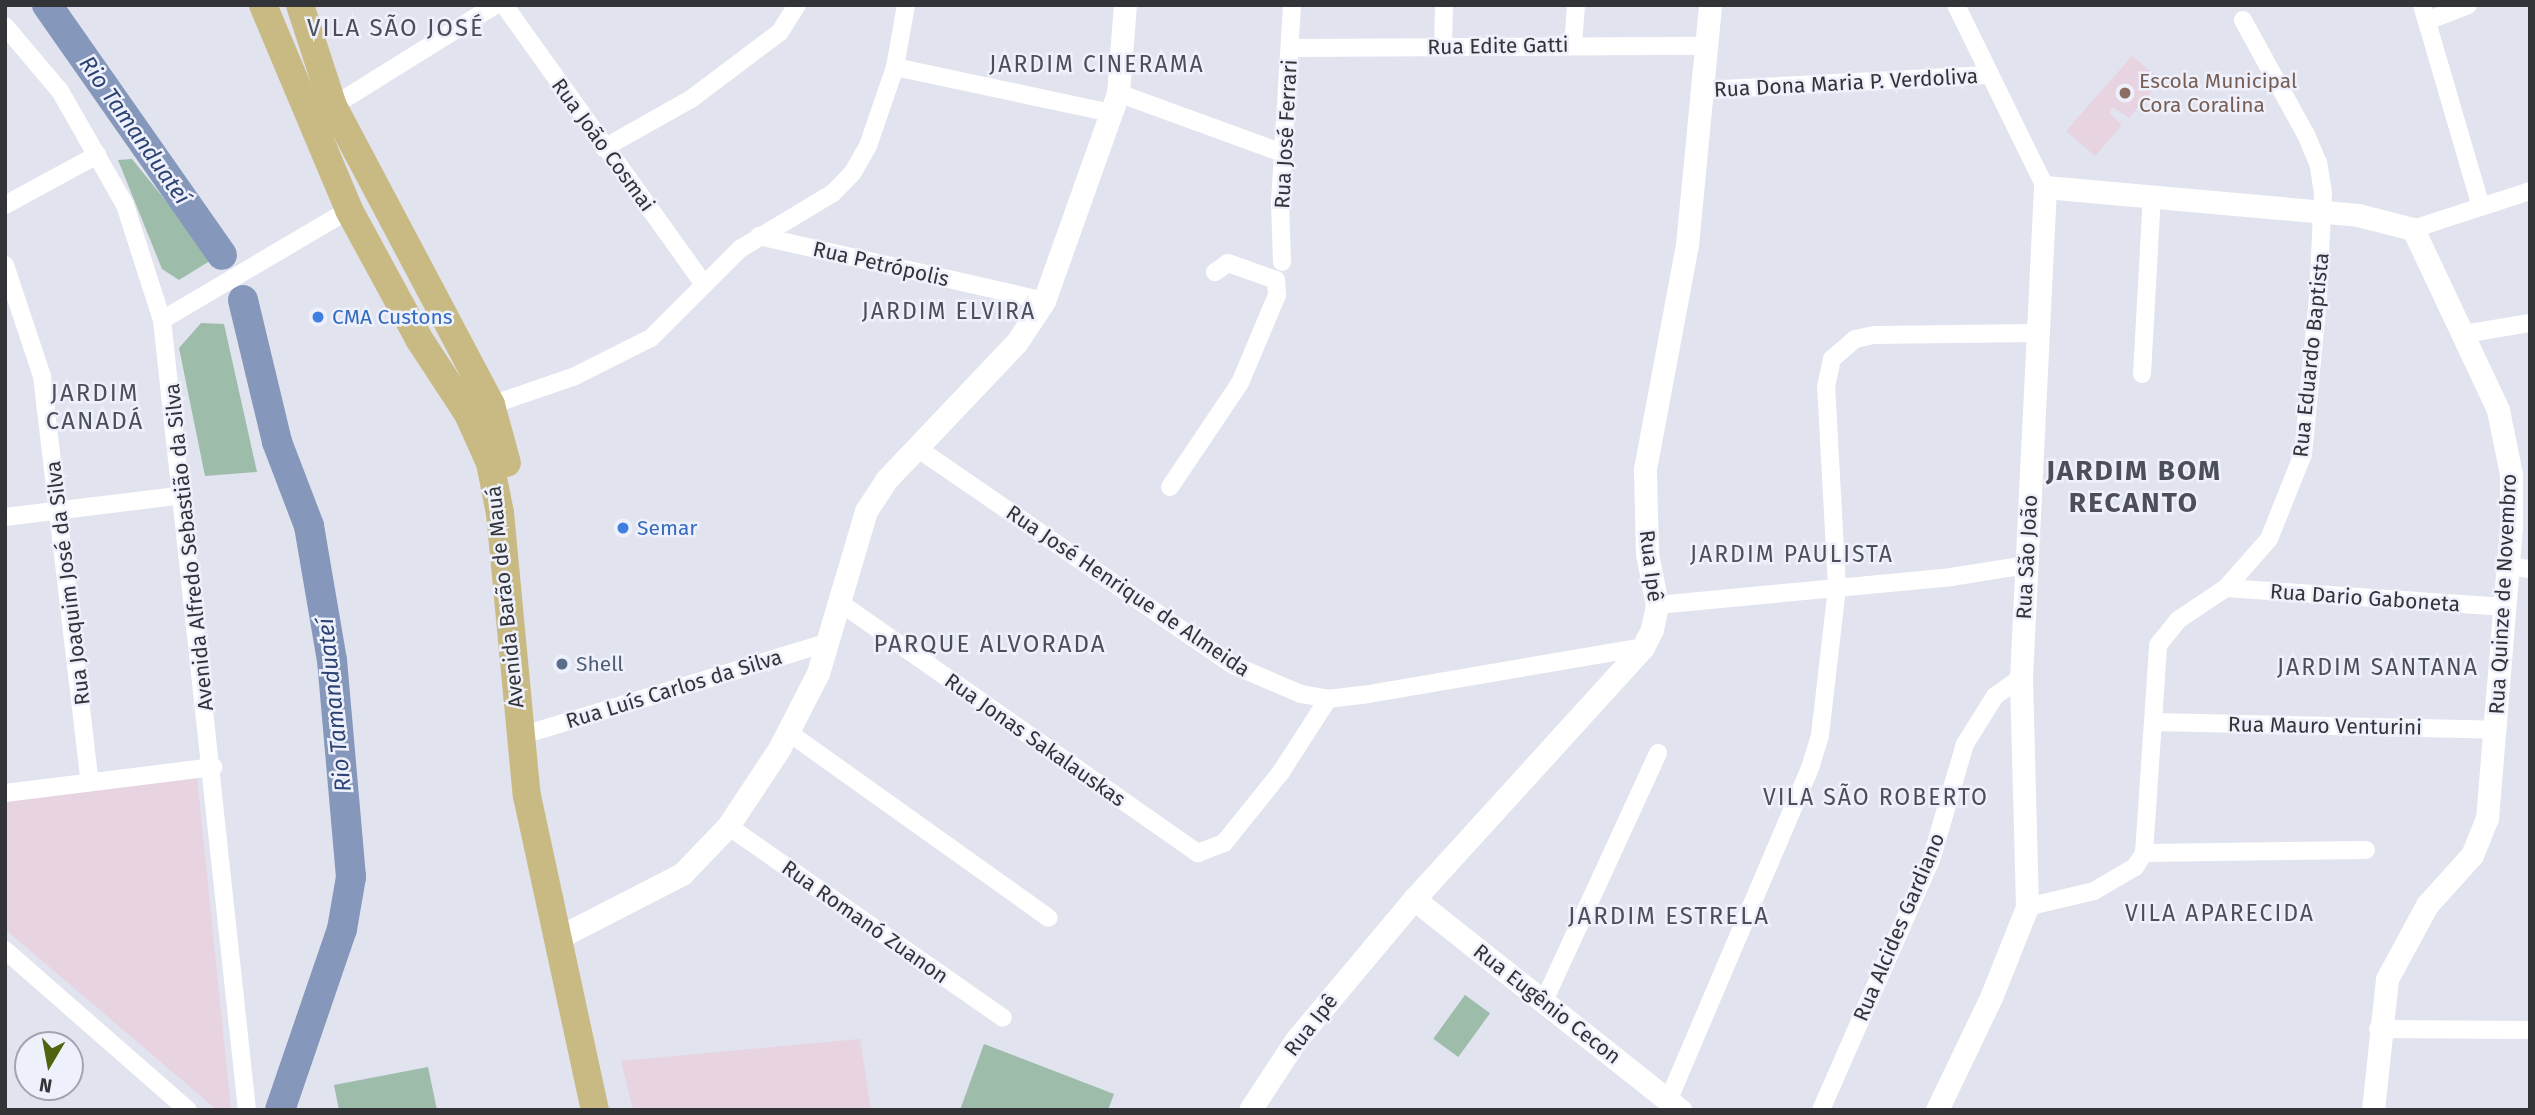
<!DOCTYPE html>
<html>
<head>
<meta charset="utf-8">
<style>
	body { margin:0 }
	#map { position:relative; width:2535px; height:1115px; overflow:hidden; background:#e1e3ef; font-family:"Fira Sans",sans-serif }
	div>[style] { position:absolute }
	.education>* { inset:0; background:#e8d3e1 }
	.green>* { inset:0; background:#9dbcaa; transform-origin:0 0 }
	.river>* { height:30px; margin:-15px; padding:0 15px; transform-origin:15px; border-radius:15px; background:#8597bb }
	.minor>* { height:18px; margin:-9px; padding:0 9px; transform-origin:9px; border-radius:9px; background:#fff }
	.tertiary>* { height:23px; margin:-11.5px; padding:0 11.5px; transform-origin:11.5px; border-radius:11.5px; background:#fff }
	.primary>* { height:28px; margin:-14px; padding:0 14px; transform-origin:14px; border-radius:14px; background:#c9ba83 }
	.dots>* { width:19px; height:19px; translate:-50% -50%; box-sizing:border-box; border:4px solid #eef1fc; border-radius:50% }
	span { translate:-50% -50%; white-space:nowrap; text-align:center; line-height:1.15; -webkit-text-stroke:5px #eef1fc; paint-order:stroke }
	.street-label { font-size:21px; color:#333438 }
	.education-label { font-size:21px; color:#785e54 }
	.left { translate:0 -50%; text-align:left }
	.shop-label { font-size:21px; color:#366cbe }
	.service-label { font-size:21px; color:#4e5e75 }
	.neighbourhood-label { font-size:23px; color:#4d4f58; letter-spacing:2px }
	.water-label { font-size:23px; color:#2c4373; font-style:italic }
	.quarter-label { font-size:24px; color:#4d4f58; letter-spacing:2px }
	.district-label { font-size:28px; color:#4d4f58; font-weight:700; letter-spacing:2px }
	.frame { position:absolute; inset:0; border:7px solid #333438; pointer-events:none }
	.north { position:absolute; left:14px; top:1031px; width:70px; height:70px; box-sizing:border-box; background:#eef1fc; border:2px solid #a3a5ae; border-radius:50%; rotate:190deg; font-size:19px; font-weight:700; line-height:28px; text-align:center; color:#333438 }
	.north::after { content:''; display:block; margin:auto; width:24px; height:32px; background:#50640f; clip-path:polygon(50% 0,100% 100%,50% 72%,0 100%) }
</style>
</head>
<body>
<div id="map">
	<div class="education">
		<i style="clip-path:polygon(2132px 56px,2161px 80px,2129px 118px,2113px 107px,2109px 113px,2122px 125px,2095px 156px,2066px 131px)"></i>
		<i style="clip-path:polygon(197px 777px,231px 1110px,217px 1110px,5px 929px,5px 801px)"></i>
		<i style="clip-path:polygon(860px 1039px,871px 1110px,633px 1110px,621px 1061px)"></i>
	</div>
	<div class="green">
		<i style="clip-path:polygon(132px 159px,213px 259px,179px 280px,162px 269px,118px 160px)"></i>
		<i style="clip-path:polygon(201px 323px,224px 324px,257px 472px,205px 476px,179px 348px)"></i>
		<i style="left:1465px;top:995px;width:31px;height:54px;rotate:36deg"></i>
		<i style="clip-path:polygon(984px 1044px,1114px 1094px,1108px 1110px,960px 1110px)"></i>
		<i style="clip-path:polygon(428px 1067px,437px 1110px,339px 1110px,334px 1085px)"></i>
	</div>
	<div class="river">
		<i style="left:47px;top:5px;width:305px;rotate:55deg"></i>
		<i style="left:243px;top:300px;width:146px;rotate:76.5deg"></i>
		<i style="left:277px;top:442px;width:90px;rotate:69.1deg"></i>
		<i style="left:309px;top:526px;width:136px;rotate:80.3deg"></i>
		<i style="left:332px;top:660px;width:218px;rotate:85deg"></i>
		<i style="left:351px;top:877px;width:53px;rotate:99.8deg"></i>
		<i style="left:342px;top:929px;width:191px;rotate:108.9deg"></i>
	</div>
	<div class="minor">
		<i style="left:504px;top:5px;width:343px;rotate:54.4deg"></i>
		<i style="left:1956px;top:5px;width:203px;rotate:63.9deg"></i>
		<i style="left:2422px;top:5px;width:210px;rotate:73.7deg"></i>
		<i style="left:2427px;top:21px;width:44px;rotate:-21.3deg"></i>
		<i style="left:5px;top:26px;width:85px;rotate:49.8deg"></i>
		<i style="left:60px;top:91px;width:131px;rotate:60.3deg"></i>
		<i style="left:125px;top:205px;width:121px;rotate:72.2deg"></i>
		<i style="left:162px;top:320px;width:795px;rotate:83.86deg"></i>
		<i style="left:1573px;top:45px;width:40px;rotate:-85.7deg"></i>
		<i style="left:1443px;top:47px;width:42px;rotate:-88.6deg"></i>
		<i style="left:1290px;top:48px;width:416px;rotate:-0.3deg"></i>
		<i style="left:895px;top:67px;width:221px;rotate:12deg"></i>
		<i style="left:1703px;top:90px;width:285px;rotate:-3deg"></i>
		<i style="left:1118px;top:93px;width:176px;rotate:20deg"></i>
		<i style="left:333px;top:106px;width:191px;rotate:-31.9deg"></i>
		<i style="left:604px;top:148px;width:100px;rotate:-29.4deg"></i>
		<i style="left:691px;top:99px;width:111px;rotate:-37deg"></i>
		<i style="left:780px;top:32px;width:32px;rotate:-58deg"></i>
		<i style="left:5px;top:205px;width:105px;rotate:-28.5deg"></i>
		<i style="left:2413px;top:229px;width:123px;rotate:-18deg"></i>
		<i style="left:759px;top:236px;width:292px;rotate:12.8deg"></i>
		<i style="left:1282px;top:262px;width:60px;rotate:-91.9deg"></i>
		<i style="left:1280px;top:202px;width:197px;rotate:-86.5deg"></i>
		<i style="left:5px;top:265px;width:117px;rotate:71.6deg"></i>
		<i style="left:42px;top:376px;width:409px;rotate:83.3deg"></i>
		<i style="left:162px;top:320px;width:217px;rotate:-30.5deg"></i>
		<i style="left:2464px;top:334px;width:67px;rotate:-9.5deg"></i>
		<i style="left:2142px;top:374px;width:179px;rotate:-86.8deg"></i>
		<i style="left:491px;top:405px;width:87px;rotate:-18.9deg"></i>
		<i style="left:573px;top:377px;width:87px;rotate:-26.6deg"></i>
		<i style="left:651px;top:338px;width:126px;rotate:-45deg"></i>
		<i style="left:740px;top:249px;width:109px;rotate:-31.1deg"></i>
		<i style="left:833px;top:193px;width:29px;rotate:-46deg"></i>
		<i style="left:853px;top:172px;width:30px;rotate:-60deg"></i>
		<i style="left:868px;top:146px;width:83px;rotate:-71.1deg"></i>
		<i style="left:895px;top:67px;width:63px;rotate:-79.9deg"></i>
		<i style="left:917px;top:448px;width:383px;rotate:34.5deg"></i>
		<i style="left:1233px;top:665px;width:74px;rotate:23.1deg"></i>
		<i style="left:1301px;top:694px;width:27px;rotate:10deg"></i>
		<i style="left:1328px;top:699px;width:35px;rotate:-7deg"></i>
		<i style="left:1363px;top:695px;width:284px;rotate:-9.7deg"></i>
		<i style="left:1170px;top:487px;width:125px;rotate:-56.1deg"></i>
		<i style="left:1240px;top:383px;width:95px;rotate:-67.2deg"></i>
		<i style="left:1277px;top:295px;width:15px;rotate:-94deg"></i>
		<i style="left:1276px;top:280px;width:51px;rotate:-160.5deg"></i>
		<i style="left:1228px;top:263px;width:16px;rotate:145deg"></i>
		<i style="left:5px;top:517px;width:180px;rotate:-7deg"></i>
		<i style="left:2508px;top:566px;width:22px;rotate:8deg"></i>
		<i style="left:2226px;top:588px;width:280px;rotate:3.9deg"></i>
		<i style="left:839px;top:602px;width:438px;rotate:35deg"></i>
		<i style="left:1198px;top:853px;width:28px;rotate:-21deg"></i>
		<i style="left:1224px;top:843px;width:91px;rotate:-51.2deg"></i>
		<i style="left:1281px;top:772px;width:87px;rotate:-57.2deg"></i>
		<i style="left:1657px;top:605px;width:295px;rotate:-5.4deg"></i>
		<i style="left:1951px;top:577px;width:77px;rotate:-9deg"></i>
		<i style="left:2154px;top:722px;width:342px;rotate:1.3deg"></i>
		<i style="left:788px;top:732px;width:320px;rotate:35.5deg"></i>
		<i style="left:520px;top:736px;width:323px;rotate:-16.9deg"></i>
		<i style="left:5px;top:793px;width:210px;rotate:-7.1deg"></i>
		<i style="left:728px;top:826px;width:335px;rotate:34.9deg"></i>
		<i style="left:2144px;top:853px;width:222px;rotate:-0.8deg"></i>
		<i style="left:2027px;top:907px;width:69px;rotate:-13.4deg"></i>
		<i style="left:2094px;top:891px;width:48px;rotate:-30.3deg"></i>
		<i style="left:2135px;top:867px;width:17px;rotate:-57deg"></i>
		<i style="left:2144px;top:853px;width:208px;rotate:-86.1deg"></i>
		<i style="left:2158px;top:645px;width:32px;rotate:-51deg"></i>
		<i style="left:2178px;top:620px;width:58px;rotate:-33.7deg"></i>
		<i style="left:2226px;top:588px;width:65px;rotate:-48.7deg"></i>
		<i style="left:2269px;top:539px;width:92px;rotate:-68.2deg"></i>
		<i style="left:2303px;top:454px;width:157px;rotate:-84.5deg"></i>
		<i style="left:2318px;top:298px;width:105px;rotate:-87.3deg"></i>
		<i style="left:2323px;top:193px;width:30px;rotate:-99deg"></i>
		<i style="left:2318px;top:163px;width:33px;rotate:-113deg"></i>
		<i style="left:2305px;top:133px;width:129px;rotate:-118.8deg"></i>
		<i style="left:5px;top:950px;width:243px;rotate:41.2deg"></i>
		<i style="left:1544px;top:1001px;width:273px;rotate:-65.3deg"></i>
		<i style="left:2378px;top:1029px;width:152px;rotate:0.4deg"></i>
		<i style="left:1668px;top:1101px;width:365px;rotate:-66.9deg"></i>
		<i style="left:1811px;top:765px;width:31px;rotate:-73deg"></i>
		<i style="left:1820px;top:735px;width:149px;rotate:-83.4deg"></i>
		<i style="left:1837px;top:587px;width:200px;rotate:-93.1deg"></i>
		<i style="left:1826px;top:387px;width:29px;rotate:-78deg"></i>
		<i style="left:1832px;top:359px;width:30px;rotate:-41deg"></i>
		<i style="left:1855px;top:339px;width:19px;rotate:-12deg"></i>
		<i style="left:1874px;top:335px;width:164px;rotate:-0.7deg"></i>
		<i style="left:1821px;top:1110px;width:273px;rotate:-66.3deg"></i>
		<i style="left:1931px;top:860px;width:121px;rotate:-73.7deg"></i>
		<i style="left:1965px;top:744px;width:57px;rotate:-58deg"></i>
		<i style="left:1995px;top:696px;width:32px;rotate:-35deg"></i>
	</div>
	<div class="tertiary">
		<i style="left:1414px;top:899px;width:340px;rotate:38.4deg"></i>
		<i style="left:569px;top:932px;width:127px;rotate:-27.2deg"></i>
		<i style="left:682px;top:874px;width:66px;rotate:-46.2deg"></i>
		<i style="left:728px;top:826px;width:92px;rotate:-56.5deg"></i>
		<i style="left:779px;top:749px;width:85px;rotate:-62.8deg"></i>
		<i style="left:818px;top:673px;width:169px;rotate:-73.5deg"></i>
		<i style="left:866px;top:511px;width:37px;rotate:-57deg"></i>
		<i style="left:886px;top:480px;width:190px;rotate:-46.5deg"></i>
		<i style="left:1017px;top:342px;width:49px;rotate:-56.6deg"></i>
		<i style="left:1044px;top:301px;width:221px;rotate:-70.4deg"></i>
		<i style="left:1118px;top:93px;width:88px;rotate:-85.5deg"></i>
		<i style="left:1250px;top:1110px;width:84px;rotate:-56.7deg"></i>
		<i style="left:1296px;top:1040px;width:184px;rotate:-50.1deg"></i>
		<i style="left:1414px;top:899px;width:341px;rotate:-47.7deg"></i>
		<i style="left:1643px;top:647px;width:20px;rotate:-63deg"></i>
		<i style="left:1652px;top:629px;width:25px;rotate:-78deg"></i>
		<i style="left:1657px;top:605px;width:53px;rotate:-100.9deg"></i>
		<i style="left:1647px;top:553px;width:84px;rotate:-91.4deg"></i>
		<i style="left:1645px;top:469px;width:228px;rotate:-79.4deg"></i>
		<i style="left:1687px;top:245px;width:241px;rotate:-84.5deg"></i>
		<i style="left:1937px;top:1110px;width:127px;rotate:-64.4deg"></i>
		<i style="left:1992px;top:995px;width:95px;rotate:-68.3deg"></i>
		<i style="left:2027px;top:907px;width:229px;rotate:-91.5deg"></i>
		<i style="left:2021px;top:678px;width:492px;rotate:-87.2deg"></i>
		<i style="left:2045px;top:187px;width:314px;rotate:5.1deg"></i>
		<i style="left:2358px;top:215px;width:57px;rotate:14.3deg"></i>
		<i style="left:2413px;top:229px;width:200px;rotate:64.8deg"></i>
		<i style="left:2498px;top:410px;width:65px;rotate:78.5deg"></i>
		<i style="left:2511px;top:474px;width:53px;rotate:90deg"></i>
		<i style="left:2511px;top:527px;width:292px;rotate:94.7deg"></i>
		<i style="left:2487px;top:818px;width:40px;rotate:112deg"></i>
		<i style="left:2472px;top:855px;width:67px;rotate:132deg"></i>
		<i style="left:2427px;top:905px;width:84px;rotate:118.4deg"></i>
		<i style="left:2387px;top:979px;width:132px;rotate:96.1deg"></i>
	</div>
	<div class="primary">
		<i style="left:263px;top:5px;width:222px;rotate:67.2deg"></i>
		<i style="left:349px;top:210px;width:147px;rotate:61.5deg"></i>
		<i style="left:419px;top:339px;width:90px;rotate:56.8deg"></i>
		<i style="left:468px;top:414px;width:54px;rotate:65.8deg"></i>
		<i style="left:490px;top:463px;width:51px;rotate:78.7deg"></i>
		<i style="left:500px;top:513px;width:284px;rotate:84.6deg"></i>
		<i style="left:527px;top:796px;width:321px;rotate:77.8deg"></i>
		<i style="left:300px;top:5px;width:106px;rotate:71.9deg"></i>
		<i style="left:333px;top:106px;width:338px;rotate:62.1deg"></i>
		<i style="left:491px;top:405px;width:60px;rotate:74.6deg"></i>
	</div>
	<div class="dots">
		<i style="left:2125px;top:93px;background:#8d6e63"></i>
		<i style="left:318px;top:317px;background:#3f7fe0"></i>
		<i style="left:623px;top:528px;background:#3f7fe0"></i>
		<i style="left:562px;top:664px;background:#5c6f8a"></i>
	</div>
	<div class="street-label">
		<span style="left:1498px;top:46px;rotate:-1deg">Rua Edite Gatti</span>
		<span style="left:1846px;top:83px;rotate:-3deg">Rua Dona Maria P. Verdoliva</span>
		<span style="left:1286px;top:134px;rotate:-87deg">Rua José Ferrari</span>
		<span style="left:603px;top:145px;rotate:54deg">Rua João Cosmai</span>
		<span style="left:881px;top:264px;rotate:13deg">Rua Petrópolis</span>
		<span style="left:2311px;top:355px;rotate:-84deg">Rua Eduardo Baptista</span>
		<span style="left:189px;top:547px;rotate:-96deg">Avenida Alfredo Sebastião da Silva</span>
		<span style="left:2027px;top:557px;rotate:-87deg">Rua São João</span>
		<span style="left:1651px;top:566px;rotate:83deg">Rua Ipê</span>
		<span style="left:68px;top:583px;rotate:-97deg">Rua Joaquim José da Silva</span>
		<span style="left:1128px;top:591px;rotate:34deg">Rua José Henrique de Almeida</span>
		<span style="left:2503px;top:594px;rotate:-87deg">Rua Quinze de Novembro</span>
		<span style="left:505px;top:597px;rotate:-96deg">Avenida Barão de Mauá</span>
		<span style="left:2365px;top:598px;rotate:4deg">Rua Dario Gaboneta</span>
		<span style="left:674px;top:689px;rotate:-17deg">Rua Luís Carlos da Silva</span>
		<span style="left:2325px;top:726px;rotate:1deg">Rua Mauro Venturini</span>
		<span style="left:1035px;top:740px;rotate:35deg">Rua Jonas Sakalauskas</span>
		<span style="left:865px;top:922px;rotate:35deg">Rua Romanó Zuanon</span>
		<span style="left:1899px;top:927px;rotate:-67deg">Rua Alcides Gardiano</span>
		<span style="left:1547px;top:1004px;rotate:38deg">Rua Eugênio Cecon</span>
		<span style="left:1311px;top:1025px;rotate:-52deg">Rua Ipê</span>
	</div>
	<div class="education-label">
		<span class="left" style="left:2139px;top:93px">Escola Municipal<br>Cora Coralina</span>
	</div>
	<div class="shop-label">
		<span class="left" style="left:332px;top:317px">CMA Custons</span>
		<span class="left" style="left:637px;top:528px">Semar</span>
	</div>
	<div class="service-label">
		<span class="left" style="left:576px;top:664px">Shell</span>
	</div>
	<div class="neighbourhood-label">
		<span style="left:1097px;top:64px">JARDIM CINERAMA</span>
		<span style="left:949px;top:311px">JARDIM ELVIRA</span>
		<span style="left:1792px;top:554px">JARDIM PAULISTA</span>
		<span style="left:2378px;top:667px">JARDIM SANTANA</span>
		<span style="left:1876px;top:797px">VILA SÃO ROBERTO</span>
		<span style="left:2220px;top:913px">VILA APARECIDA</span>
	</div>
	<div class="water-label">
		<span style="left:135px;top:130px;rotate:55deg">Rio Tamanduateí</span>
		<span style="left:334px;top:705px;rotate:-96deg">Rio Tamanduateí</span>
	</div>
	<div class="quarter-label">
		<span style="left:396px;top:29px">VILA SÃO JOSÉ</span>
		<span style="left:95px;top:408px">JARDIM<br>CANADÁ</span>
		<span style="left:990px;top:645px">PARQUE ALVORADA</span>
		<span style="left:1669px;top:917px">JARDIM ESTRELA</span>
	</div>
	<div class="district-label">
		<span style="left:2134px;top:487px">JARDIM BOM<br>RECANTO</span>
	</div>
	<div class="frame"></div>
	<div class="north">N</div>
</div>
</body>
</html>
